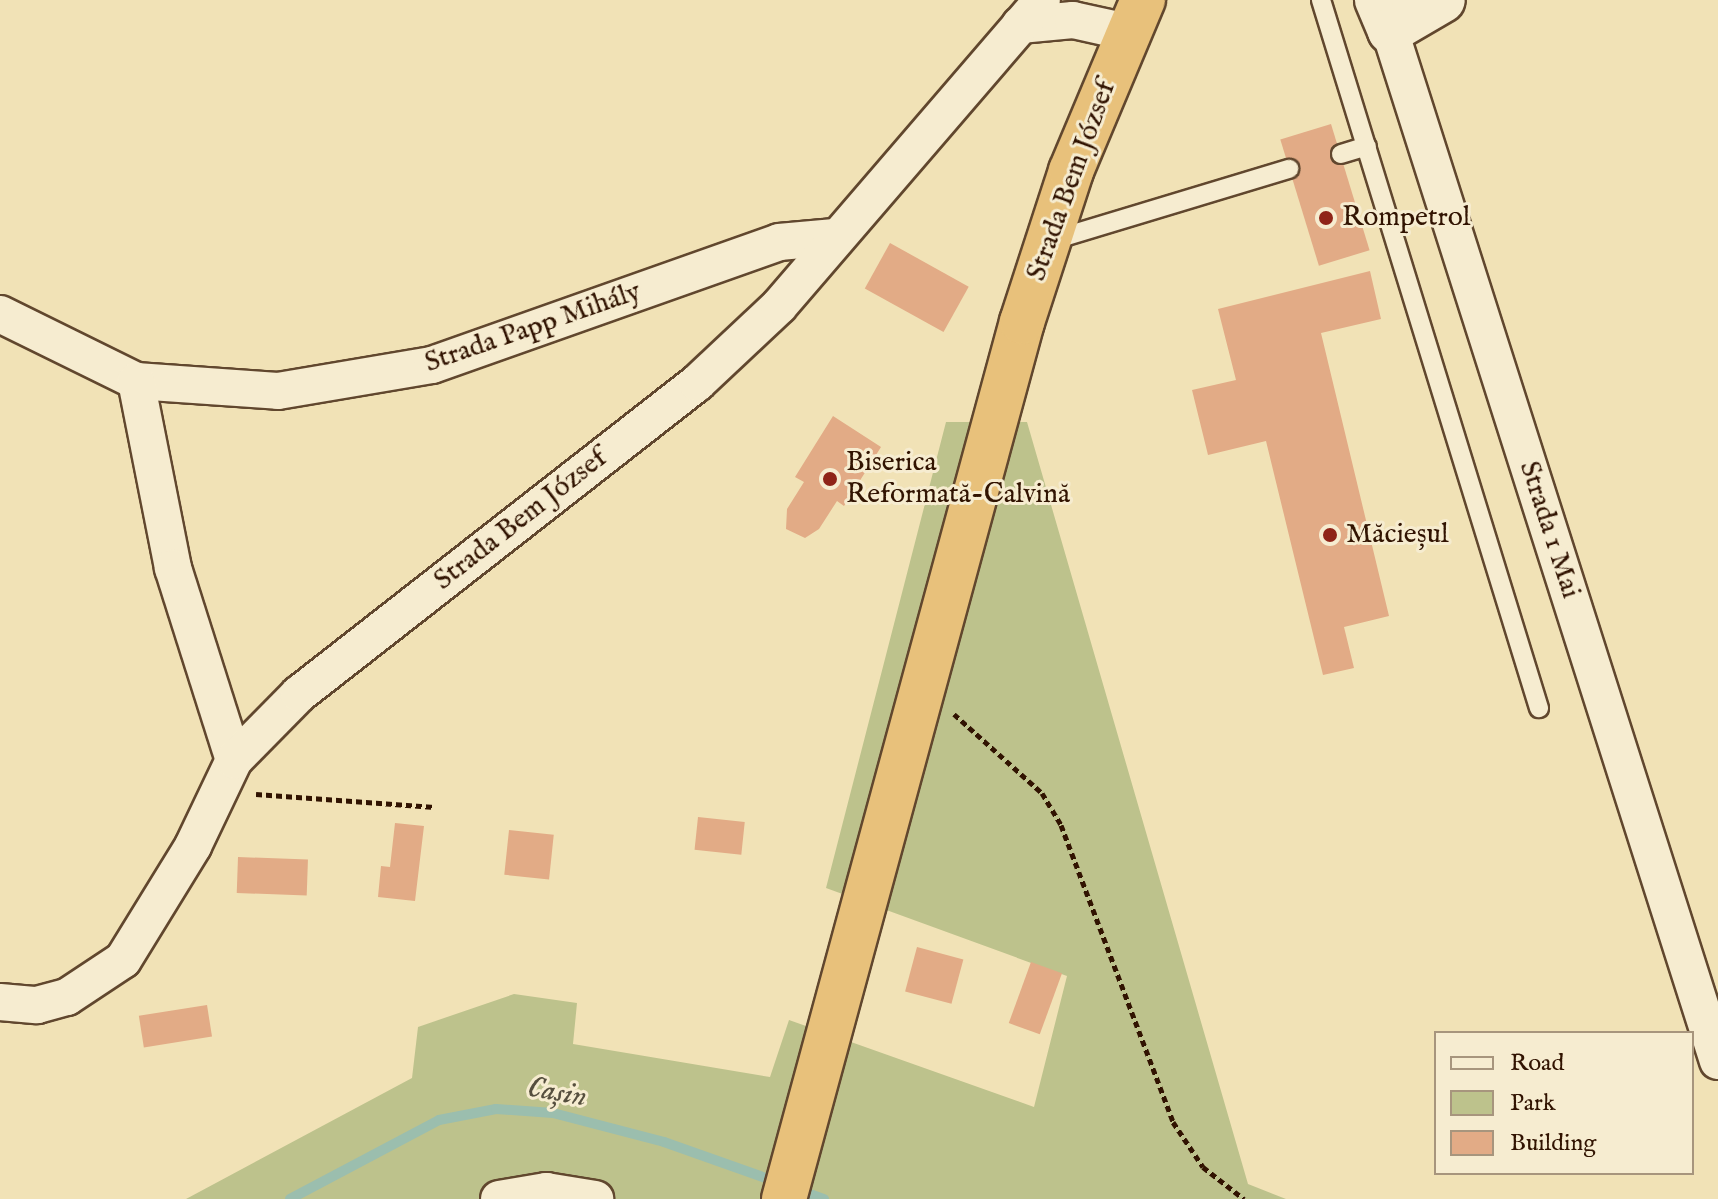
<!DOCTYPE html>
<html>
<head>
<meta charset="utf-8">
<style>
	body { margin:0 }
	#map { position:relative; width:1718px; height:1199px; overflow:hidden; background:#f1e2b6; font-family:"IM FELL English",serif }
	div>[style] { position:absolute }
	.green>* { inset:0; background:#bdc28c }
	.stream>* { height:10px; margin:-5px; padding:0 5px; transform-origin:5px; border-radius:5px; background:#9bbeae }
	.building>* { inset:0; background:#e2ab86; transform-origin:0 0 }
	.path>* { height:5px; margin-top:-2.5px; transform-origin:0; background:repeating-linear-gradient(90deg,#311301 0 6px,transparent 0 10px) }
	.roads { filter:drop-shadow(2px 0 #61472e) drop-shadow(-2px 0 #61472e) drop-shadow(0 2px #61472e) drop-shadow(0 -2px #61472e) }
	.service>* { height:18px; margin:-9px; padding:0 9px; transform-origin:9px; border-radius:9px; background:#f6ecd0 }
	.minor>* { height:36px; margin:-18px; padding:0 18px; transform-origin:18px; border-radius:18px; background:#f6ecd0 }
	.tertiary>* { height:44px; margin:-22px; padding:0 22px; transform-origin:22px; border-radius:22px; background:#f6ecd0 }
	.trunk>* { height:44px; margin:-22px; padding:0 22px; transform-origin:22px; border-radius:22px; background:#e8c17b }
	.dots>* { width:22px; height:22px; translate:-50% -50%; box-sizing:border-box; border:4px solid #f6ecd0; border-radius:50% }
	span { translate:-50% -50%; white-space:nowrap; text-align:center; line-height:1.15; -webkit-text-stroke:6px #f6ecd0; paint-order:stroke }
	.street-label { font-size:28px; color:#311301 }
	.poi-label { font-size:28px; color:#311301 }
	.left { translate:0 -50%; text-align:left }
	.water-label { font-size:30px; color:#564f3e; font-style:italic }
	.legend { position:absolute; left:1434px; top:1031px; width:260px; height:144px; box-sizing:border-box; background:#f6ecd0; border:2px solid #a7957d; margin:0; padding:10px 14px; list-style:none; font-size:24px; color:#311301 }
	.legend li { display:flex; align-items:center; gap:16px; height:40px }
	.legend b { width:40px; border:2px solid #a7957d }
</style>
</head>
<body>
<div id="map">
	<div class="green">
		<i style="clip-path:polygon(946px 422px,1027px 422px,1248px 1184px,1286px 1199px,186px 1199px,412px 1078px,418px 1027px,514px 994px,577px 1003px,573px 1044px,770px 1077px,789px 1020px,1034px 1107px,1067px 976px,826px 888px)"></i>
	</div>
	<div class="stream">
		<i style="left:796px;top:1189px;width:30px;rotate:20deg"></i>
		<i style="left:290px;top:1199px;width:169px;rotate:-27.9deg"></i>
		<i style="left:439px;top:1120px;width:58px;rotate:-10.9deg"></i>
		<i style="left:496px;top:1109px;width:57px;rotate:4deg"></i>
		<i style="left:553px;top:1113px;width:115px;rotate:14.6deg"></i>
		<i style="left:664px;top:1142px;width:120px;rotate:19.5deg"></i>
	</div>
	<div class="building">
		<i style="left:1331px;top:124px;width:132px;height:53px;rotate:73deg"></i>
		<i style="left:890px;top:243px;width:90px;height:52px;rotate:29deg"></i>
		<i style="clip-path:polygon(1370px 271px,1381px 319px,1321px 333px,1389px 616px,1344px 627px,1354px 668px,1323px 675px,1266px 441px,1208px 455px,1192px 390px,1236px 380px,1218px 309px)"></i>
		<i style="clip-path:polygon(833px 416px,881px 447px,844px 506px,837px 501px,819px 529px,805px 538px,786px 529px,787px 509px,804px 482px,795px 477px)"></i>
		<i style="left:698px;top:817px;width:47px;height:33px;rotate:6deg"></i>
		<i style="clip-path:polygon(395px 823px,424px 826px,415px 901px,378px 897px,381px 866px,390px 867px)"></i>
		<i style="left:509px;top:830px;width:45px;height:45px;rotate:6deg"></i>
		<i style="left:238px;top:857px;width:70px;height:36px;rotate:2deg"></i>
		<i style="left:917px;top:947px;width:48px;height:46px;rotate:15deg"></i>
		<i style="left:1031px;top:962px;width:33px;height:65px;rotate:20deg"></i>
		<i style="left:207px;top:1005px;width:32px;height:69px;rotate:81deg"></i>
	</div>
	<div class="path">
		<i style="left:954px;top:714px;width:118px;rotate:41.9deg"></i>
		<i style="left:1042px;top:793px;width:37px;rotate:59deg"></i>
		<i style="left:1061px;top:825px;width:317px;rotate:69.3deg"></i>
		<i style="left:1173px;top:1122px;width:54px;rotate:56.3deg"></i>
		<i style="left:1203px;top:1167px;width:52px;rotate:38deg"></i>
		<i style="left:256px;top:794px;width:179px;rotate:4.2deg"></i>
	</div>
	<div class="roads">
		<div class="service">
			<i style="left:1321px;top:0;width:741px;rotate:72.89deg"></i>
			<i style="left:1341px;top:154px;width:27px;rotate:-17deg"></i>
			<i style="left:1050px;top:241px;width:250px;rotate:-16.8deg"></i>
		</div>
		<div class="minor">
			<i style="left:1020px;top:25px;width:53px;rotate:-5.4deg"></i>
			<i style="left:1073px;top:20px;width:55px;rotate:12.5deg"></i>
			<i style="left:1390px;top:31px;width:1081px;rotate:72.34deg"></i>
			<i style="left:0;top:314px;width:152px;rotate:26.2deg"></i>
			<i style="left:136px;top:381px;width:142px;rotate:4deg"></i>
			<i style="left:278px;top:391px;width:156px;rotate:-9.6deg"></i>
			<i style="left:432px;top:365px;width:368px;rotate:-19.5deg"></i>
			<i style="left:779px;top:242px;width:56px;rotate:-5.1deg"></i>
			<i style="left:136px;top:381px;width:191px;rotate:78.8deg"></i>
			<i style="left:173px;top:568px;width:201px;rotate:72.4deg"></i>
			<i style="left:0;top:1002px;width:37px;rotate:5deg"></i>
			<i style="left:37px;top:1005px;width:31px;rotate:-15deg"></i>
			<i style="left:67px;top:997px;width:67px;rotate:-33.5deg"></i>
			<i style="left:123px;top:960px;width:134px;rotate:-58.4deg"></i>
			<i style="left:193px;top:846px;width:95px;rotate:-64.5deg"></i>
			<i style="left:234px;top:760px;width:93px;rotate:-45.4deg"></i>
			<i style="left:299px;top:694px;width:505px;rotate:-38deg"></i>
			<i style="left:697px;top:383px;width:112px;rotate:-43.2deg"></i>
			<i style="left:779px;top:306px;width:403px;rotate:-49.3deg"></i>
			<i style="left:499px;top:1199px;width:48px;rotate:-9.7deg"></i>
			<i style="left:546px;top:1191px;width:50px;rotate:9.3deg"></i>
		</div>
		<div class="tertiary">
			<i style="left:1377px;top:0;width:34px;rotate:67deg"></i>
			<i style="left:1390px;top:31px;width:61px;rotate:-30.3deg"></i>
		</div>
		<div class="trunk">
			<i style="left:784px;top:1199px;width:909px;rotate:-74.82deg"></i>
			<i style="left:1022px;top:322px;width:159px;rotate:-72deg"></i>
			<i style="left:1071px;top:171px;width:186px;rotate:-67.2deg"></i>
		</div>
	</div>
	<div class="dots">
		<i style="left:1326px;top:218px;background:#8f2418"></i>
		<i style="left:830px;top:479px;background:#8f2418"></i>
		<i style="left:1330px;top:535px;background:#8f2418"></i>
	</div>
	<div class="street-label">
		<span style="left:1072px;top:181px;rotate:-70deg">Strada Bem József</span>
		<span style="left:533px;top:328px;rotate:-19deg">Strada Papp Mihály</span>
		<span style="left:521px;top:520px;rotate:-38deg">Strada Bem József</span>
		<span style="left:1549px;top:530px;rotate:72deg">Strada 1 Mai</span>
	</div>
	<div class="poi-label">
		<span class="left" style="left:1342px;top:218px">Rompetrol</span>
		<span class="left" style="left:846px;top:479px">Biserica<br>Reformată-Calvină</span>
		<span class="left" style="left:1346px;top:535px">Măcieșul</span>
	</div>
	<div class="water-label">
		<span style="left:557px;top:1093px;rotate:10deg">Cașin</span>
	</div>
	<ul class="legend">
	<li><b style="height:10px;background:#f6ecd0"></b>Road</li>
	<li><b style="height:22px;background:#bdc28c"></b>Park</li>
	<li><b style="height:22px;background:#e2ab86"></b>Building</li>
	</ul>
</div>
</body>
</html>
